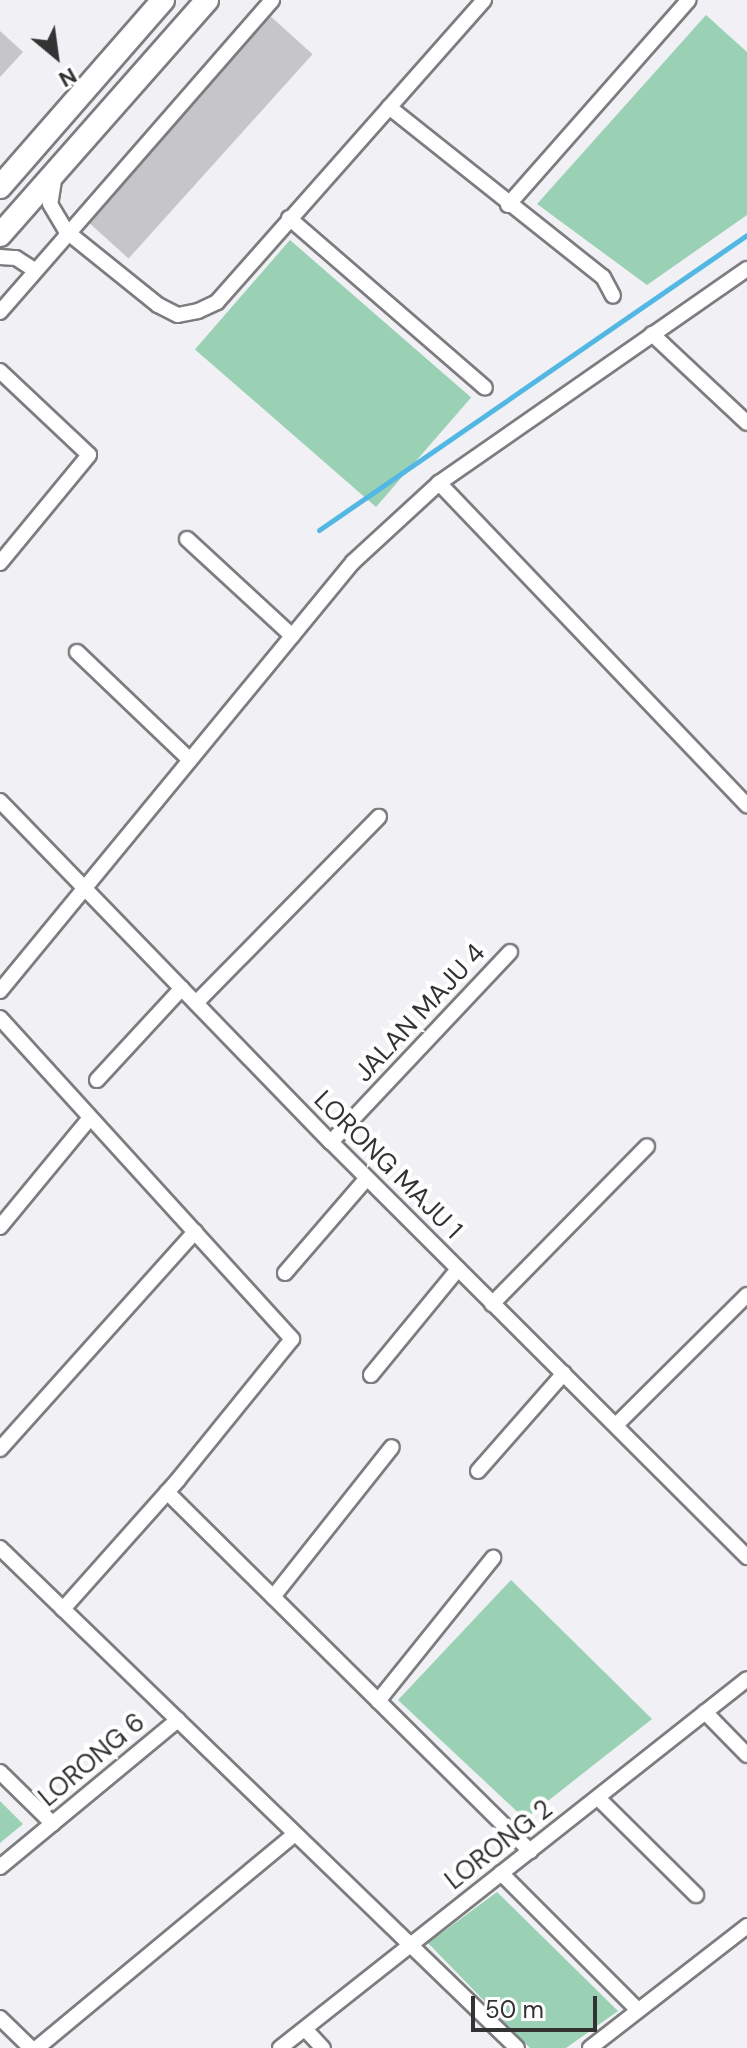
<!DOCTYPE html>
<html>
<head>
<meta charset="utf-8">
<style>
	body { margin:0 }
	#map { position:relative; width:747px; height:2048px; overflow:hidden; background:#f1f1f5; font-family:"DM Sans",sans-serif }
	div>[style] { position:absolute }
	.green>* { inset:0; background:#9ad1b4; transform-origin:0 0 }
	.stream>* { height:5px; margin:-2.5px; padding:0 2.5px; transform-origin:2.5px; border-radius:2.5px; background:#52b8e3 }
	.building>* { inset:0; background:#c6c6ca; transform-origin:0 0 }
	.roads { filter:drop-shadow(2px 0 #7d7d80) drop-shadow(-2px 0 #7d7d80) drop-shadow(0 2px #7d7d80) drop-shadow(0 -2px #7d7d80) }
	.street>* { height:14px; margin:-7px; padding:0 7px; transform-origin:7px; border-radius:7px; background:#fff }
	.primary>* { height:22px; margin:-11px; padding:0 11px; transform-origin:11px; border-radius:11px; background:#fff }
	span { translate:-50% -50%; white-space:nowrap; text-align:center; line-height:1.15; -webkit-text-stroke:8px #fff; paint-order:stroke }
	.street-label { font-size:26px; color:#333334 }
	.north { position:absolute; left:16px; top:16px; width:80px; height:80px; -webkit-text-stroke:6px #fff; paint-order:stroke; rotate:151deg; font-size:22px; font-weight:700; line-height:32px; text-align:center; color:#333334 }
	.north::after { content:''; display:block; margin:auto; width:28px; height:36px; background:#333334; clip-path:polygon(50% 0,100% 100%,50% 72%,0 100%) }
	.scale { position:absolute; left:471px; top:1996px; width:126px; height:36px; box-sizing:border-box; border:4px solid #333334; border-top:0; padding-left:10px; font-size:24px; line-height:28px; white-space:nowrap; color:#333334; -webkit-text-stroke:6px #fff; paint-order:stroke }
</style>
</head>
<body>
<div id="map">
	<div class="green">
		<i style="clip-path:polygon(706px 15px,747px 52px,747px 215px,647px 285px,537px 204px)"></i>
		<i style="left:290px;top:240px;width:240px;height:145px;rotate:41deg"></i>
		<i style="clip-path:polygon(511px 1580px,652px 1719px,525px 1819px,398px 1700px)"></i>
		<i style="clip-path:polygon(0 1801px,23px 1824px,0 1843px)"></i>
		<i style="clip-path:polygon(497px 1892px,618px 2011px,566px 2048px,530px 2048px,428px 1943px)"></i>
	</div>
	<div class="stream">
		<i style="left:319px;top:530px;width:520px;rotate:-34.58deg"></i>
	</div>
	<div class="building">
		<i style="left:268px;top:14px;width:60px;height:275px;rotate:42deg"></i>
		<i style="clip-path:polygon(0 31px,23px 52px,0 77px)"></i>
	</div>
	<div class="roads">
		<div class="street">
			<i style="left:389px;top:107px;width:273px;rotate:38.5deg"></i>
			<i style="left:603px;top:277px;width:21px;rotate:62deg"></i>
			<i style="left:55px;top:174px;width:30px;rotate:99deg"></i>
			<i style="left:50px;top:204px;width:31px;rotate:59deg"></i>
			<i style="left:66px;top:231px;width:118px;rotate:38.8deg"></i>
			<i style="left:158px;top:305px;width:22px;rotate:27deg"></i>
			<i style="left:178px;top:315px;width:20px;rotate:-11deg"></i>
			<i style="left:198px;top:311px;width:21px;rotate:-25deg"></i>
			<i style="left:217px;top:302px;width:403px;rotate:-48.5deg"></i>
			<i style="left:508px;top:205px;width:273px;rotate:-48.6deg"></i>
			<i style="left:289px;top:218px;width:259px;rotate:40.9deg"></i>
			<i style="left:0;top:257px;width:16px;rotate:4deg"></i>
			<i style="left:16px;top:258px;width:20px;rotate:33deg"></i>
			<i style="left:0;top:312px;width:414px;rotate:-48.9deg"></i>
			<i style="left:652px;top:334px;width:130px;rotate:43.1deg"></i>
			<i style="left:0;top:371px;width:122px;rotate:43.3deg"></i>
			<i style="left:89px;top:455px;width:140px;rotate:129.5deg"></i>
			<i style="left:439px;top:483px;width:446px;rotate:46.3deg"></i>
			<i style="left:187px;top:539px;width:143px;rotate:42.7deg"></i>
			<i style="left:77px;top:652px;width:156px;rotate:43.7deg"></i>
			<i style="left:0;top:801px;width:475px;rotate:45.9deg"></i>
			<i style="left:331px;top:1142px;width:588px;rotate:44.93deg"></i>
			<i style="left:0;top:991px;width:556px;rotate:-50.55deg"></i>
			<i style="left:353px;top:562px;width:117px;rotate:-42.6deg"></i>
			<i style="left:439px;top:483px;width:375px;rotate:-34.8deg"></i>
			<i style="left:196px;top:1003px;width:261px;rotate:-45.5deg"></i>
			<i style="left:0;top:1018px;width:434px;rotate:47.7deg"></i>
			<i style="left:292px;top:1339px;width:181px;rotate:129deg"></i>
			<i style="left:178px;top:1480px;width:173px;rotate:131.7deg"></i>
			<i style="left:97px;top:1080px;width:125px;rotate:-47.3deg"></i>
			<i style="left:331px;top:1142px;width:261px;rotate:-46.7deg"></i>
			<i style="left:0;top:1227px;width:141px;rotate:-50.5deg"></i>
			<i style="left:285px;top:1273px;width:125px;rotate:-49.2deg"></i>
			<i style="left:492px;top:1304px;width:221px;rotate:-45.5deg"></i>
			<i style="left:371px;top:1375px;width:137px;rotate:-50.6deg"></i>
			<i style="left:617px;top:1424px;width:183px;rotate:-44.8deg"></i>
			<i style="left:0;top:1449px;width:292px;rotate:-48.1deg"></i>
			<i style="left:478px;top:1471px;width:130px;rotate:-48.7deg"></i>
			<i style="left:167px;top:1492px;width:511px;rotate:44.68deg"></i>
			<i style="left:0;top:1548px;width:719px;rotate:44.04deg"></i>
			<i style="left:273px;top:1597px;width:191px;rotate:-51.6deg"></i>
			<i style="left:378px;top:1701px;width:184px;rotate:-51.2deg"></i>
			<i style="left:705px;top:1712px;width:60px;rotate:45.7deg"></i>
			<i style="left:0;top:1772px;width:74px;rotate:44.5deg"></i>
			<i style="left:598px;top:1798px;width:138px;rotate:44.7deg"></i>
			<i style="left:0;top:1867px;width:231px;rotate:-39.6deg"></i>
			<i style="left:501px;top:1873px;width:194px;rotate:45deg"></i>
			<i style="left:0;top:2018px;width:43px;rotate:44.1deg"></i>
			<i style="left:305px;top:2029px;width:26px;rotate:47deg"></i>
			<i style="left:37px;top:2048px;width:335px;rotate:-39.7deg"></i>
			<i style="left:280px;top:2048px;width:595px;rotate:-38.31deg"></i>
			<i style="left:590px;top:2048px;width:199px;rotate:-37.8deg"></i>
		</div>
		<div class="primary">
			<i style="left:0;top:187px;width:248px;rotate:-48.9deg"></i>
			<i style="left:0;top:235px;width:313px;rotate:-48.6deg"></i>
		</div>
	</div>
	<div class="street-label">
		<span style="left:420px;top:1013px;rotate:-47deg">JALAN MAJU 4</span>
		<span style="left:388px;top:1165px;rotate:45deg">LORONG MAJU 1</span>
		<span style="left:92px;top:1760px;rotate:-40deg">LORONG 6</span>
		<span style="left:499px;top:1845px;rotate:-38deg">LORONG 2</span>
	</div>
	<div class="north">N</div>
	<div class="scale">50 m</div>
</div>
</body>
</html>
